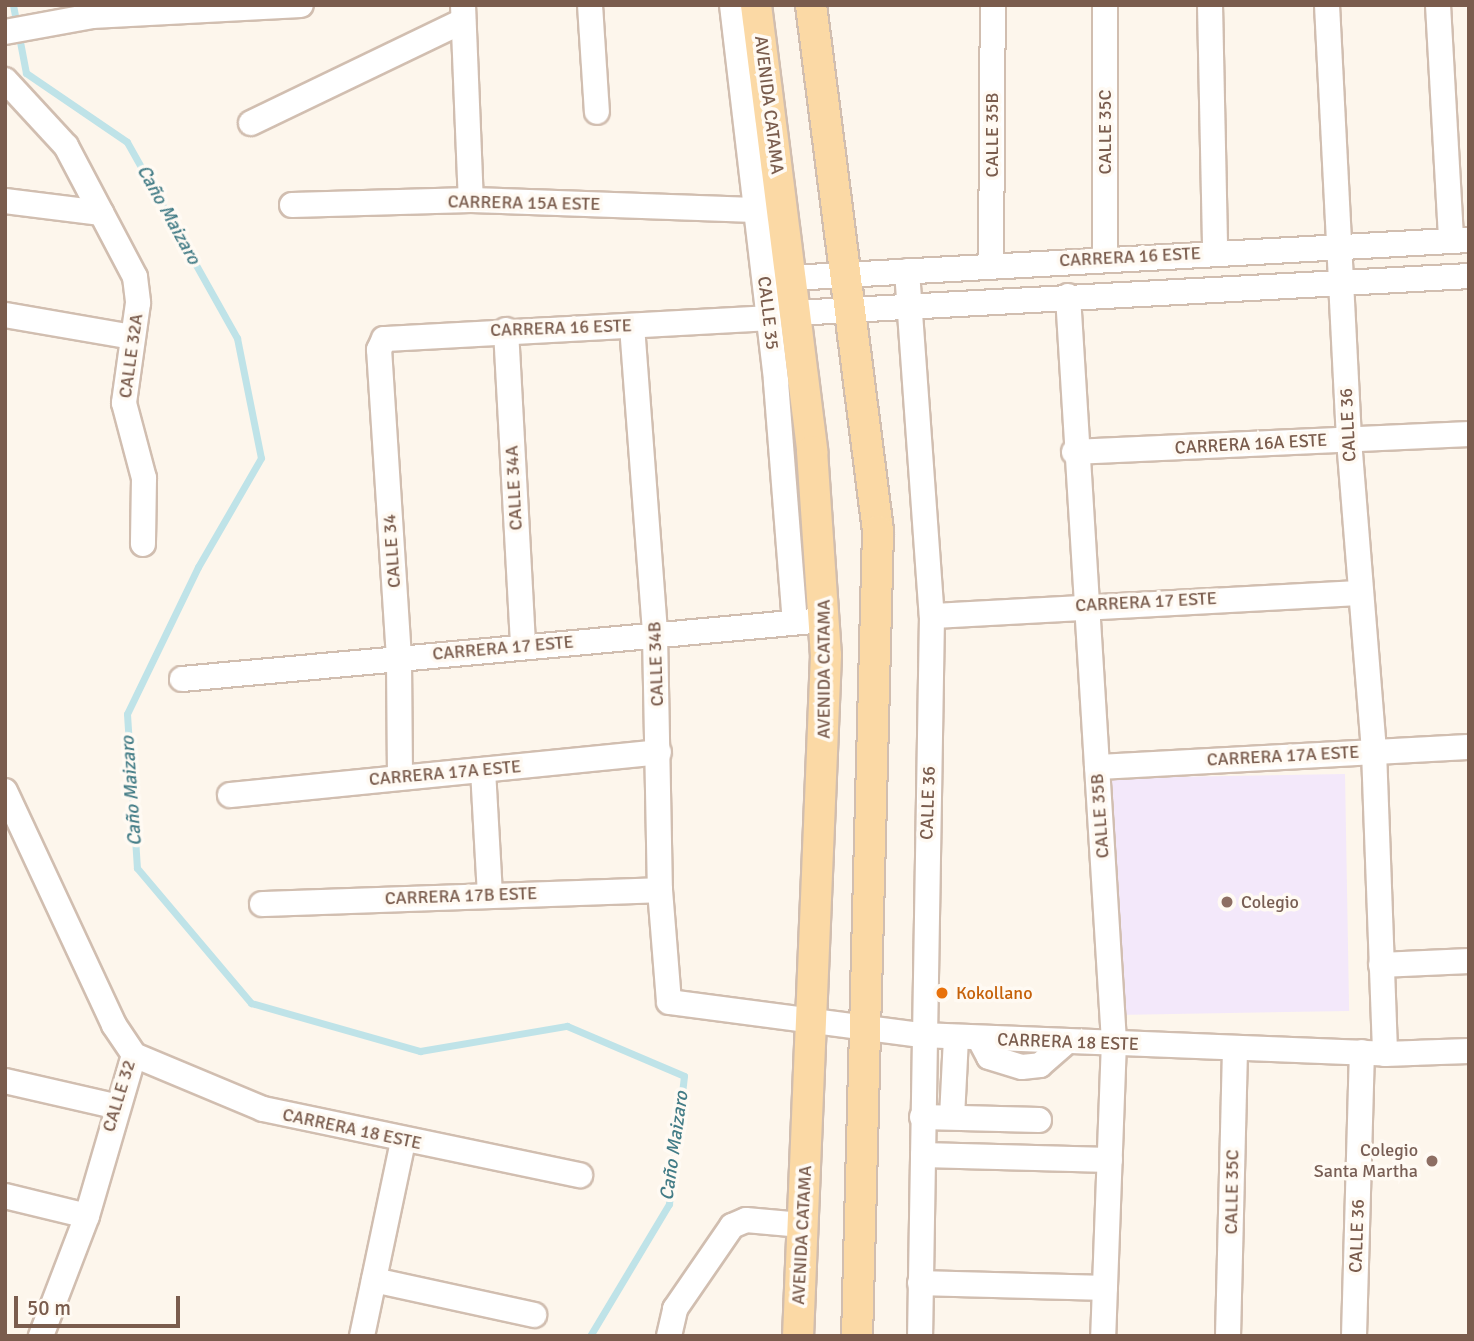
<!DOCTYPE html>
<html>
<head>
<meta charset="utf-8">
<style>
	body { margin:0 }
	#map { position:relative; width:1474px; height:1341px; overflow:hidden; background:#fdf6ec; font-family:Signika,sans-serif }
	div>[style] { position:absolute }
	.education>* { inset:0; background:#f3e8fa; transform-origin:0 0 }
	.stream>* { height:7px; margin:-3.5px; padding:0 3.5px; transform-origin:3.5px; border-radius:3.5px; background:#bfe3e8 }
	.roads { filter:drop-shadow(2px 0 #d1beb0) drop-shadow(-2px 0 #d1beb0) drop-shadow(0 2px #d1beb0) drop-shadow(0 -2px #d1beb0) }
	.minor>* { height:24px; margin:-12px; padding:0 12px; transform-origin:12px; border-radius:12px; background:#fff }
	.major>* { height:30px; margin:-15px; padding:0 15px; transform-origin:15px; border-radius:15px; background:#fbd9a5 }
	.dots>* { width:19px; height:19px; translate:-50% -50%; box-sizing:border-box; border:4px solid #fffaf3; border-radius:50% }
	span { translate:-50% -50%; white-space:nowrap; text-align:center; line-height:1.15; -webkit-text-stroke:7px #fffaf3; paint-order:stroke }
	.street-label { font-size:18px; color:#7a5c4d }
	.education-label { font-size:18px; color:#785e54 }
	.left { translate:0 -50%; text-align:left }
	.right { translate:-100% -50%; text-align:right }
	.food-label { font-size:18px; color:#c56008 }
	.water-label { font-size:19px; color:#437c86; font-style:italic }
	.frame { position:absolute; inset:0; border:7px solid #7a5c4d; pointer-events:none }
	.scale { position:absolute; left:14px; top:1296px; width:166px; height:32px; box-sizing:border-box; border:4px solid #7a5c4d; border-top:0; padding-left:9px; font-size:21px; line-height:24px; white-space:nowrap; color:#7a5c4d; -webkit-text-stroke:5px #fffaf3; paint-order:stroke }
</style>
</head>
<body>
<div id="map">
	<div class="education">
		<i style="left:1345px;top:774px;width:237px;height:247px;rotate:89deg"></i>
	</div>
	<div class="stream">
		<i style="left:13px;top:5px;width:69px;rotate:79.2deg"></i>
		<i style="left:26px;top:73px;width:122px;rotate:34.3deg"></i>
		<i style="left:127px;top:142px;width:225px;rotate:60.7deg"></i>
		<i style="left:237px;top:338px;width:122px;rotate:78.7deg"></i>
		<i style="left:261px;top:458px;width:126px;rotate:120deg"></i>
		<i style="left:198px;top:567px;width:163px;rotate:115.8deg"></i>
		<i style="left:127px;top:714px;width:154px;rotate:86.3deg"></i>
		<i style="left:137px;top:868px;width:177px;rotate:49.8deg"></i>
		<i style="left:251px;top:1003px;width:176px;rotate:15.9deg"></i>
		<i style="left:420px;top:1051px;width:149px;rotate:-9.7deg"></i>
		<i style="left:567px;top:1026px;width:127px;rotate:23.1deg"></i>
		<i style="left:684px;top:1076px;width:129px;rotate:96.7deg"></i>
		<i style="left:669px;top:1204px;width:154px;rotate:120.9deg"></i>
	</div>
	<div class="roads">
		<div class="minor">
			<i style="left:463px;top:5px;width:195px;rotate:87.7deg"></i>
			<i style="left:590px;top:5px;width:107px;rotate:86.3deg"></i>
			<i style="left:732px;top:5px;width:380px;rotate:83.3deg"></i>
			<i style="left:776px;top:382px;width:240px;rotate:85.5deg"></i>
			<i style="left:1210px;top:5px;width:248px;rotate:88.8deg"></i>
			<i style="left:1327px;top:5px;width:436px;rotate:87.1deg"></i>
			<i style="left:1349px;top:440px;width:312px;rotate:85.4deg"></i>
			<i style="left:1374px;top:751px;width:303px;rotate:87.9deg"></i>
			<i style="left:1438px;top:5px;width:236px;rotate:86.8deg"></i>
			<i style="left:5px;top:32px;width:88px;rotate:-10.4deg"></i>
			<i style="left:92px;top:16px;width:209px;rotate:-3deg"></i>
			<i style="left:5px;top:80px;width:90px;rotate:47.3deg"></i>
			<i style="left:66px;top:146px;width:148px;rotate:62.2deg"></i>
			<i style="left:135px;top:277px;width:26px;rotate:83deg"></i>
			<i style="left:138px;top:303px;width:101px;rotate:98deg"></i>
			<i style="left:124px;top:403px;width:78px;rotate:75.1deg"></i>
			<i style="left:144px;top:478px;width:66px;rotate:90.9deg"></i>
			<i style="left:251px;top:123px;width:235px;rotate:-25.7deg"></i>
			<i style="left:5px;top:201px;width:97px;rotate:7.1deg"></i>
			<i style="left:292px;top:205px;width:179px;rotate:-1.6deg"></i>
			<i style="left:471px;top:200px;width:284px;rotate:2deg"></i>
			<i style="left:1105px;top:259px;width:254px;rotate:-90deg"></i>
			<i style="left:991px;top:265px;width:260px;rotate:-89.6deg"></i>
			<i style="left:907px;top:271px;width:346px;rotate:85.9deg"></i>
			<i style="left:932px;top:616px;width:720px;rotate:90.95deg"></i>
			<i style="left:791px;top:278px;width:679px;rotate:-3.21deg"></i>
			<i style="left:1068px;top:296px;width:746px;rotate:86.47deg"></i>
			<i style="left:1114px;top:1041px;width:295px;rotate:92.1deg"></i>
			<i style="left:795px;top:313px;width:675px;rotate:-3.14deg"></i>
			<i style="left:5px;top:315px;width:129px;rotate:9.8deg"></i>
			<i style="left:632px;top:326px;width:309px;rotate:85.7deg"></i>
			<i style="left:655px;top:634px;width:256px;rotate:88.9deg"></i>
			<i style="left:660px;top:890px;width:112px;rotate:85.4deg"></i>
			<i style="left:669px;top:1002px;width:254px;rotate:7.5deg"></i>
			<i style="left:921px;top:1035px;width:464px;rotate:2.3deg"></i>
			<i style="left:1385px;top:1054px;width:84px;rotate:-2deg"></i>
			<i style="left:506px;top:330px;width:316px;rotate:86.9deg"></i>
			<i style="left:1074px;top:452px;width:395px;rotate:-2.6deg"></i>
			<i style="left:932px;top:616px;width:429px;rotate:-3.1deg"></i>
			<i style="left:182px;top:679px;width:645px;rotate:-5.25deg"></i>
			<i style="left:1097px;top:767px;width:373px;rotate:-3.1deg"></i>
			<i style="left:483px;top:770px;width:124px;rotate:86.8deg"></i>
			<i style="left:400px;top:776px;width:118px;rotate:-90.5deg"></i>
			<i style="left:399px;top:658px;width:309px;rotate:-93.7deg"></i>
			<i style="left:379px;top:350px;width:12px;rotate:-66deg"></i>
			<i style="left:384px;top:339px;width:385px;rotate:-3.1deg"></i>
			<i style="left:5px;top:791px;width:258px;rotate:65deg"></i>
			<i style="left:114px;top:1025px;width:36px;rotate:56deg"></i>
			<i style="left:134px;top:1055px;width:168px;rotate:106.3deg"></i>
			<i style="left:87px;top:1216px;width:129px;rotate:111deg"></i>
			<i style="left:230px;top:795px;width:431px;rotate:-5.7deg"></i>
			<i style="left:262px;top:904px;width:398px;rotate:-2deg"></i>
			<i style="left:1381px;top:965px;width:88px;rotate:-2.6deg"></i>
			<i style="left:979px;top:1038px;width:21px;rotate:62deg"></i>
			<i style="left:989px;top:1057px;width:34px;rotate:17deg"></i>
			<i style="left:1022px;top:1067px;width:18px;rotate:-6deg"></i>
			<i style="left:1040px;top:1065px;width:35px;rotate:-41deg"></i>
			<i style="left:134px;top:1055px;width:140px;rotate:22.7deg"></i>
			<i style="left:263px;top:1109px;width:324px;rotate:11.8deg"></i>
			<i style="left:5px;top:1081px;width:112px;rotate:12.9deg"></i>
			<i style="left:922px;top:1117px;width:117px;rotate:1.5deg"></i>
			<i style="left:952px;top:1117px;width:80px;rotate:-87.1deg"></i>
			<i style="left:923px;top:1155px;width:187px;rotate:1.5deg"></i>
			<i style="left:5px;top:1196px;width:84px;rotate:13.7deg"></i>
			<i style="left:374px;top:1280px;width:164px;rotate:12.3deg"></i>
			<i style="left:920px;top:1283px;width:185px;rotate:1.5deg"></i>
			<i style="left:362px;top:1336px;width:199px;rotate:-78.1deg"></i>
			<i style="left:669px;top:1336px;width:28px;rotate:-77deg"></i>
			<i style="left:675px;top:1309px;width:101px;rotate:-55.5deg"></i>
			<i style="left:732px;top:1226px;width:15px;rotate:-23deg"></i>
			<i style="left:746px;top:1220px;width:56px;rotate:5.1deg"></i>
			<i style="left:1228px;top:1336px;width:288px;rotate:-88.6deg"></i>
			<i style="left:1354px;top:1336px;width:284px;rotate:-88.4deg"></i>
		</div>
		<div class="major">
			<i style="left:756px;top:5px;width:450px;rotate:82.8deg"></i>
			<i style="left:812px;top:451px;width:204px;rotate:86.1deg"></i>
			<i style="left:826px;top:655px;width:682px;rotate:92.35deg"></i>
			<i style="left:811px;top:5px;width:530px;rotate:82.74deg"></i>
			<i style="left:878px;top:531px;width:805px;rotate:91.49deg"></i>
		</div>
	</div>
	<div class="dots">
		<i style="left:1227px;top:902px;background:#8d6e63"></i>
		<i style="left:942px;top:993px;background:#e8710a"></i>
		<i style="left:1432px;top:1161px;background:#8d6e63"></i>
	</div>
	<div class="street-label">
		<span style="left:769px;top:105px;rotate:83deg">AVENIDA CATAMA</span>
		<span style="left:1105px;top:132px;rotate:-90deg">CALLE 35C</span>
		<span style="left:992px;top:135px;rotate:-90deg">CALLE 35B</span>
		<span style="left:524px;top:203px;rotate:1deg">CARRERA 15A ESTE</span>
		<span style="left:1130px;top:257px;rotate:-3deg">CARRERA 16 ESTE</span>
		<span style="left:768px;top:313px;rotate:83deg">CALLE 35</span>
		<span style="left:561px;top:328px;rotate:-2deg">CARRERA 16 ESTE</span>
		<span style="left:131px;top:356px;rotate:-82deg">CALLE 32A</span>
		<span style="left:1348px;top:425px;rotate:-93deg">CALLE 36</span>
		<span style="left:1251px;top:444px;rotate:-3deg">CARRERA 16A ESTE</span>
		<span style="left:514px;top:488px;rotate:-93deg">CALLE 34A</span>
		<span style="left:392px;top:551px;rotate:-94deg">CALLE 34</span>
		<span style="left:1146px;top:602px;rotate:-3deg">CARRERA 17 ESTE</span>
		<span style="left:503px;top:648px;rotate:-5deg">CARRERA 17 ESTE</span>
		<span style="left:656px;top:664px;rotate:-92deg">CALLE 34B</span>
		<span style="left:824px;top:669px;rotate:-90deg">AVENIDA CATAMA</span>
		<span style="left:1283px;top:756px;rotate:-3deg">CARRERA 17A ESTE</span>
		<span style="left:445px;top:773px;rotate:-5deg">CARRERA 17A ESTE</span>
		<span style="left:928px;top:803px;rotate:-88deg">CALLE 36</span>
		<span style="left:1100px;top:816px;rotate:-94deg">CALLE 35B</span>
		<span style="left:461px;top:896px;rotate:-2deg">CARRERA 17B ESTE</span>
		<span style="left:1068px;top:1042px;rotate:2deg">CARRERA 18 ESTE</span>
		<span style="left:119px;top:1096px;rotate:-73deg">CALLE 32</span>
		<span style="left:352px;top:1129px;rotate:12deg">CARRERA 18 ESTE</span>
		<span style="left:1232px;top:1192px;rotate:-89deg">CALLE 35C</span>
		<span style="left:802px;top:1235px;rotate:-87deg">AVENIDA CATAMA</span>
		<span style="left:1357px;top:1236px;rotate:-88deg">CALLE 36</span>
	</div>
	<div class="education-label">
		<span class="left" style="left:1241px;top:902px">Colegio</span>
		<span class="right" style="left:1418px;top:1161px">Colegio<br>Santa Martha</span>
	</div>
	<div class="food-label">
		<span class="left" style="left:956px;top:993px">Kokollano</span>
	</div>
	<div class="water-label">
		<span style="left:168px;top:215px;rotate:61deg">Caño Maizaro</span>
		<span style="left:132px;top:791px;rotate:-94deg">Caño Maizaro</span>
		<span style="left:675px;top:1146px;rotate:-82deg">Caño Maizaro</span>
	</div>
	<div class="frame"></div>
	<div class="scale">50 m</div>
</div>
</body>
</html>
